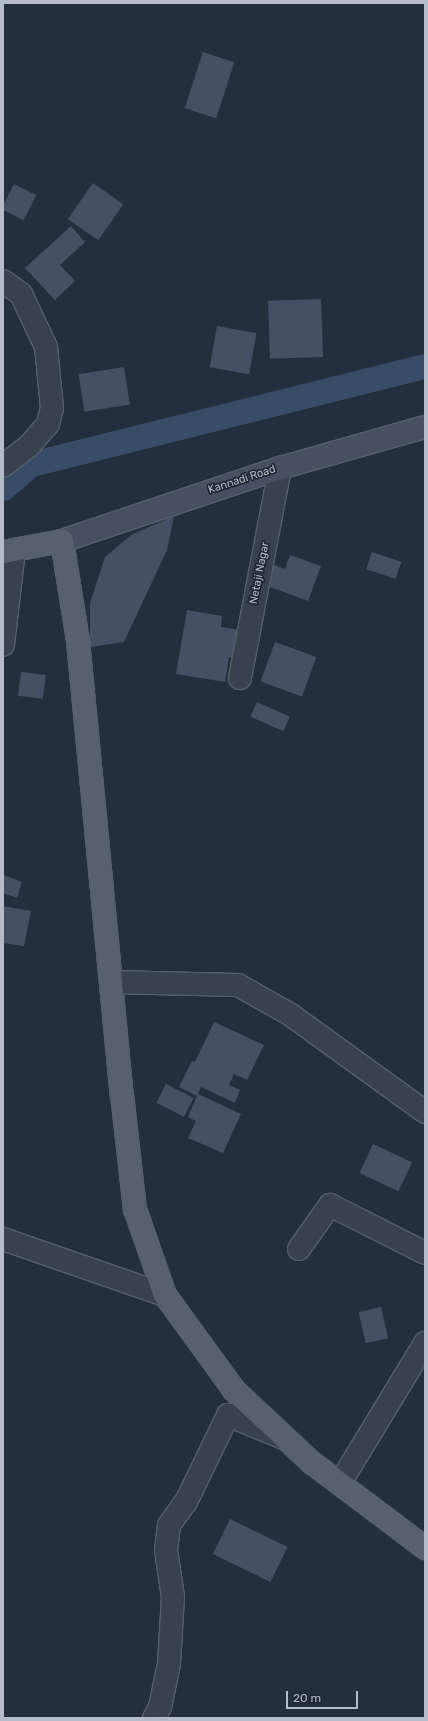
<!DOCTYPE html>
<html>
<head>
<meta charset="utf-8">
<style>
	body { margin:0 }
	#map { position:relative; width:428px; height:1721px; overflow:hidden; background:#242f3e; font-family:Rubik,sans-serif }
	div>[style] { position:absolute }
	.canal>* { height:25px; margin:-12.5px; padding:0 12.5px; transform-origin:12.5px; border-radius:12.5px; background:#394c67 }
	.building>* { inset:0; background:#455162; transform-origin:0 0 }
	.roads { filter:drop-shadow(1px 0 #565f6c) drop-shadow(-1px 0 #565f6c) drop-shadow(0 1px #565f6c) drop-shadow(0 -1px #565f6c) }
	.street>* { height:22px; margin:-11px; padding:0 11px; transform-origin:11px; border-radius:11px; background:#38414e }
	.secondary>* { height:22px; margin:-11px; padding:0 11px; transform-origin:11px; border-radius:11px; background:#465061 }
	.primary>* { height:22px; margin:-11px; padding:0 11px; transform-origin:11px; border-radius:11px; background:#56606e }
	span { translate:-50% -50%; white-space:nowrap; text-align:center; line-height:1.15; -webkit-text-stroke:3.5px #1d2633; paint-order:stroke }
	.street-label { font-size:11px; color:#b4bcc9 }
	.frame { position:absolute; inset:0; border:4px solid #b4bcc9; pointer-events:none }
	.scale { position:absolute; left:286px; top:1691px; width:72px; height:18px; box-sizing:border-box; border:2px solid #b4bcc9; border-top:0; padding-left:5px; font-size:12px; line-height:14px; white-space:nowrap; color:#b4bcc9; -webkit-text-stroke:3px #1d2633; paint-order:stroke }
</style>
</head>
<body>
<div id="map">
	<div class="canal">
		<i style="left:3px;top:488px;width:37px;rotate:-41deg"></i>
		<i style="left:31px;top:464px;width:406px;rotate:-14deg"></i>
	</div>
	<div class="building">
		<i style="left:203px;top:52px;width:33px;height:59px;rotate:18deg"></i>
		<i style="left:93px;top:183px;width:37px;height:44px;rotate:35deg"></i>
		<i style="left:14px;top:184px;width:25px;height:28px;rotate:27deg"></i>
		<i style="clip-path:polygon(71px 226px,85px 242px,60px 265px,75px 281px,55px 300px,25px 268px)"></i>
		<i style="left:321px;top:299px;width:58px;height:53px;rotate:88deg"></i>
		<i style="left:217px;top:326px;width:40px;height:42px;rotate:10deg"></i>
		<i style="left:124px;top:367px;width:38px;height:46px;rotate:81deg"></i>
		<i style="clip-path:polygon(174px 516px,167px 550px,124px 642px,90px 647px,90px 603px,105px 557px,131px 535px)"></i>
		<i style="left:372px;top:552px;width:31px;height:18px;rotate:19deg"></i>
		<i style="clip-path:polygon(290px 555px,321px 566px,308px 601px,262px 584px,270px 563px,285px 569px)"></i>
		<i style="clip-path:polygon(187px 610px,222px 616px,221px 627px,245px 631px,241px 659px,229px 657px,225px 682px,176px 674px)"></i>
		<i style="left:275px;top:642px;width:44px;height:42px;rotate:20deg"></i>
		<i style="left:21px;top:672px;width:25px;height:24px;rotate:7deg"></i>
		<i style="left:257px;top:702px;width:36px;height:16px;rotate:24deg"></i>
		<i style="clip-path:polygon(3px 875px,22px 882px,17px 898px,3px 893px)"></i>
		<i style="clip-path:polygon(3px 906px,31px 911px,24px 946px,3px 943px)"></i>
		<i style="clip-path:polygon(214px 1022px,264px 1045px,247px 1080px,234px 1074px,229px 1085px,240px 1090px,235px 1103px,201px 1087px,198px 1094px,241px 1114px,223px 1153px,188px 1138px,196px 1121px,188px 1117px,197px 1096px,179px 1087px,192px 1061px,195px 1062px)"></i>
		<i style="left:166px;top:1084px;width:31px;height:21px;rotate:27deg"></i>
		<i style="left:373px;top:1144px;width:43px;height:32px;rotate:25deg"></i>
		<i style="left:381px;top:1307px;width:32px;height:23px;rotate:77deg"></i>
		<i style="left:230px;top:1519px;width:64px;height:39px;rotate:26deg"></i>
	</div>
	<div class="roads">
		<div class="street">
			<i style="left:3px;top:281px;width:22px;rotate:36deg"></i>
			<i style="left:21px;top:294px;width:59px;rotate:64.7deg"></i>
			<i style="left:46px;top:347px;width:61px;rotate:84.4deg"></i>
			<i style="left:52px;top:408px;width:16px;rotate:104deg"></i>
			<i style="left:48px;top:424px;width:28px;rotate:131deg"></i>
			<i style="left:30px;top:445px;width:34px;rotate:142deg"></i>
			<i style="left:3px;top:645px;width:96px;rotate:-83.4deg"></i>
			<i style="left:240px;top:678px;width:214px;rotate:-79.2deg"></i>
			<i style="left:111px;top:982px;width:127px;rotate:1.4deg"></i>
			<i style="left:238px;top:985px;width:61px;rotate:29.5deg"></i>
			<i style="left:291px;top:1015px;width:165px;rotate:35.9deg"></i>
			<i style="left:3px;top:1239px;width:171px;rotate:19.1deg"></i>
			<i style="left:299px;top:1249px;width:54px;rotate:-54.8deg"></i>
			<i style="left:330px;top:1205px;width:106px;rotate:26.8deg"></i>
			<i style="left:340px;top:1483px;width:164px;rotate:-58.7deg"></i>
			<i style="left:154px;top:1718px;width:13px;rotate:-61deg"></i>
			<i style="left:160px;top:1707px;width:44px;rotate:-78.2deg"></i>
			<i style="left:169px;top:1664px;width:67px;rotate:-86.6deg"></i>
			<i style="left:173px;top:1597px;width:48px;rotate:-98.5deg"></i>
			<i style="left:166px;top:1550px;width:25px;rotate:-83deg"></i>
			<i style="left:169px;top:1525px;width:29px;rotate:-54deg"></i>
			<i style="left:186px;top:1502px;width:97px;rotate:-64.2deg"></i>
			<i style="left:228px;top:1415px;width:63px;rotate:22.5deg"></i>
		</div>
		<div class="secondary">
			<i style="left:62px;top:541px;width:230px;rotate:-18.5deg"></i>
			<i style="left:280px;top:468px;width:151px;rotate:-15.8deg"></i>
		</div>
		<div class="primary">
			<i style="left:3px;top:552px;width:60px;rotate:-10.6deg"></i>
			<i style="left:62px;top:541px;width:101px;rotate:80.9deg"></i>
			<i style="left:78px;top:641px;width:455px;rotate:84.5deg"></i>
			<i style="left:122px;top:1094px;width:116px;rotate:83.6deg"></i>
			<i style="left:135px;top:1209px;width:91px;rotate:70.8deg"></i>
			<i style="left:165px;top:1295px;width:117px;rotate:54deg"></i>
			<i style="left:234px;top:1390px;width:105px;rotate:43.1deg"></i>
			<i style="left:311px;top:1462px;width:143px;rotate:37deg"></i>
		</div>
	</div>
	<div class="street-label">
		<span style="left:242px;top:480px;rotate:-18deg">Kannadi Road</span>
		<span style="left:260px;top:573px;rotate:-79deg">Netaji Nagar</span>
	</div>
	<div class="frame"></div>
	<div class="scale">20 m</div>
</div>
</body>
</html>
